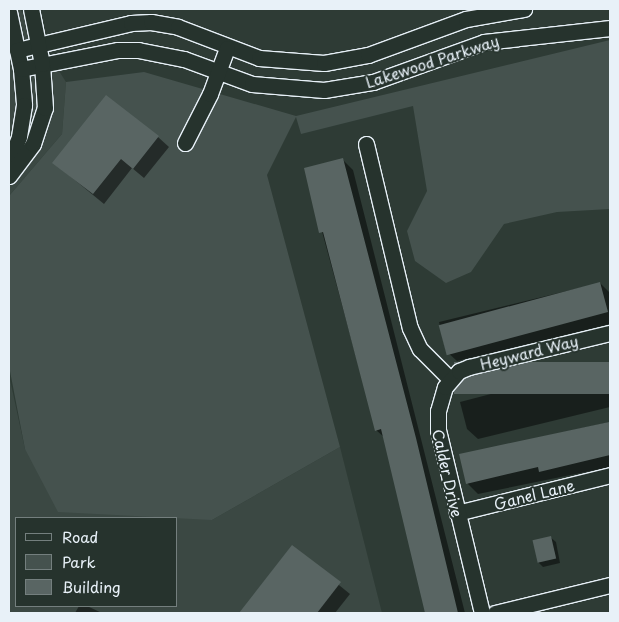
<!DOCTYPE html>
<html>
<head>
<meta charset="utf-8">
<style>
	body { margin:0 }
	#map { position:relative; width:619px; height:622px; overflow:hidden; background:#2e3b35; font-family:"Playpen Sans",sans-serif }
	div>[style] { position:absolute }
	.built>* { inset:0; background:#3b4843 }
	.green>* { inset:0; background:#45524e }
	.shadow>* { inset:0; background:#0007 }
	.building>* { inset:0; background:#596563; transform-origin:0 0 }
	.roads { filter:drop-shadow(1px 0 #e8f1f8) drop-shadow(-1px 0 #e8f1f8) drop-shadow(0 1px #e8f1f8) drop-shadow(0 -1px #e8f1f8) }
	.street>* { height:15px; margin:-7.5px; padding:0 7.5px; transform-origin:7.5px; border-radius:7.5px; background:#26332d }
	span { translate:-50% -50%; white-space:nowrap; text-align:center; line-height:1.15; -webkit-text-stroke:4px #26332d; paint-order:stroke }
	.street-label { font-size:15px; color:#e8f1f8 }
	.frame { position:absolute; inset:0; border:10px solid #e8f1f8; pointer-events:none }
	.legend { position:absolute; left:15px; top:517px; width:162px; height:90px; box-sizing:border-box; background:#26332d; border:1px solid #747f7e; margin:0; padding:6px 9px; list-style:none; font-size:15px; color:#e8f1f8 }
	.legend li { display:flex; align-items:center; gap:10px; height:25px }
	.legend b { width:25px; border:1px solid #747f7e }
</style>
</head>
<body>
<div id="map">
	<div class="built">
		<i style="clip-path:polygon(9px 9px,20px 9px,66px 82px,62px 134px,9px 196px)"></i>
		<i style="clip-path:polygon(evenodd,9px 375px,25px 449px,212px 520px,340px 447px,382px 613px,9px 613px,9px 375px,16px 518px,176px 518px,176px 606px,16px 606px,16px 518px)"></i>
	</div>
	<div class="green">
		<i style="clip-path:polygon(610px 40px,610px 209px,557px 212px,504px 224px,471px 272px,446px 283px,415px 261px,407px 231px,427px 191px,413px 106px,301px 134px,296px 117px,267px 175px,340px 447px,212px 520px,58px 512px,25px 449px,9px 366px,9px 196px,62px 134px,66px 82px,144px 72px,296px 116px)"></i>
	</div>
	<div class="shadow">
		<i style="clip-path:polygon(158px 137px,169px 147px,144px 178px,132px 168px,104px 204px,54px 163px)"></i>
		<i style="clip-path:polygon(343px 160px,353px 170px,465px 613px,426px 613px,385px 438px,376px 430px,305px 169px)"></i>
		<i style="clip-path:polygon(600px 283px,610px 293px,610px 324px,457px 361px,446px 351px,439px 322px)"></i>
		<i style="clip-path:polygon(610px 363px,610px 407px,478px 439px,467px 429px,460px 402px)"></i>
		<i style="clip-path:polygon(610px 422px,610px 467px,478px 494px,468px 484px,461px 455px)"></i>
		<i style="clip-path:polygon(550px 537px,556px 542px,560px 563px,543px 567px,538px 562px)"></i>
		<i style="clip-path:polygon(292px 547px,350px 594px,335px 613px,241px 613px)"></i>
		<i style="clip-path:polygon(79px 606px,87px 606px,102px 613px,75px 613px)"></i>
	</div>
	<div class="building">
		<i style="clip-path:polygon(106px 95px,159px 136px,133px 169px,121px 159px,93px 194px,52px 163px)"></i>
		<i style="clip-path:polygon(343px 158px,416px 438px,458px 613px,425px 613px,381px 429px,375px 431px,323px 232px,319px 233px,304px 168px)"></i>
		<i style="left:600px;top:282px;width:31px;height:167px;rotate:75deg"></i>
		<i style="left:610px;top:362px;width:32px;height:156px;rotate:90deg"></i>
		<i style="clip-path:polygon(609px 422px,610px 455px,539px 472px,538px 467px,466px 484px,459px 454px)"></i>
		<i style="left:551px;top:536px;width:23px;height:19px;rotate:77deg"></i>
		<i style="clip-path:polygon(292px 545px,341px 582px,317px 613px,239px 613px)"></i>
	</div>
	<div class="roads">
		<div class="street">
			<i style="left:9px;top:12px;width:58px;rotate:78.1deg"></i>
			<i style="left:21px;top:69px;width:36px;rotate:85deg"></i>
			<i style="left:24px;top:105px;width:32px;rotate:99deg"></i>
			<i style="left:19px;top:137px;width:27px;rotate:112deg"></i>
			<i style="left:17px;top:50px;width:117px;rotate:-13.3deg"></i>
			<i style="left:131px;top:23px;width:20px;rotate:-3deg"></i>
			<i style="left:151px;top:22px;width:27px;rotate:10deg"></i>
			<i style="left:178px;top:27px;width:87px;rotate:20.9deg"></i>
			<i style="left:259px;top:58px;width:65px;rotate:4.4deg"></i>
			<i style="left:324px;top:63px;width:45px;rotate:-10.3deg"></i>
			<i style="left:368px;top:55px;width:104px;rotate:-20.2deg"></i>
			<i style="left:466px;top:19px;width:59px;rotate:-9.8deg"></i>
			<i style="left:21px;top:69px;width:99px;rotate:-11.1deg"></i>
			<i style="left:118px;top:50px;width:20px"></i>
			<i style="left:138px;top:50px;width:47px;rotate:11.1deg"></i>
			<i style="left:184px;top:59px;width:72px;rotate:20.2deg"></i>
			<i style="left:252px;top:84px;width:72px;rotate:4.8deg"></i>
			<i style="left:324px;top:90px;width:50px;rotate:-9.3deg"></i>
			<i style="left:373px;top:82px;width:118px;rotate:-19.8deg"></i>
			<i style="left:484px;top:42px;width:127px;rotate:-6.3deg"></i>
			<i style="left:185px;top:143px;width:55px;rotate:-63deg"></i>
			<i style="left:210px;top:94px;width:49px;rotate:-69.7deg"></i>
			<i style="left:366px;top:144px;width:189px;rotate:76.6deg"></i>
			<i style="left:410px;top:328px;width:23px;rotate:65deg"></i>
			<i style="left:420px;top:349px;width:42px;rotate:45deg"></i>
			<i style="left:9px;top:176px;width:40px;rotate:-53deg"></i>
			<i style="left:33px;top:144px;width:38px;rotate:-72deg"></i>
			<i style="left:45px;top:108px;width:44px;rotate:-93.9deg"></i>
			<i style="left:42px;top:64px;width:56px;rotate:-101.3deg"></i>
			<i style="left:457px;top:513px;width:158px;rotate:-13.9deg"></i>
			<i style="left:482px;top:613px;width:188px;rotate:-103.5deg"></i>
			<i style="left:438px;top:430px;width:19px;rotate:-90deg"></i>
			<i style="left:438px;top:411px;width:25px;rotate:-74deg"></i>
			<i style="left:445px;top:387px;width:21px;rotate:-49deg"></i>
			<i style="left:459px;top:371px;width:11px;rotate:-22deg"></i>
			<i style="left:469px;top:367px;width:145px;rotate:-13.6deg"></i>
			<i style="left:495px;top:613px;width:118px;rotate:-13.7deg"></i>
		</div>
	</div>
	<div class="street-label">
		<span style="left:432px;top:61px;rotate:-18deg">Lakewood Parkway</span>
		<span style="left:529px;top:352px;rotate:-14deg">Heyward Way</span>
		<span style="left:448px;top:473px;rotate:77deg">Calder Drive</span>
		<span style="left:534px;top:494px;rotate:-14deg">Ganel Lane</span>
	</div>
	<div class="frame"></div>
	<ul class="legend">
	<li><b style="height:6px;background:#26332d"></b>Road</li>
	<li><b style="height:14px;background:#45524e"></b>Park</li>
	<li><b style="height:14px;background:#596563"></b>Building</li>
	</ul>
</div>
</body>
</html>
